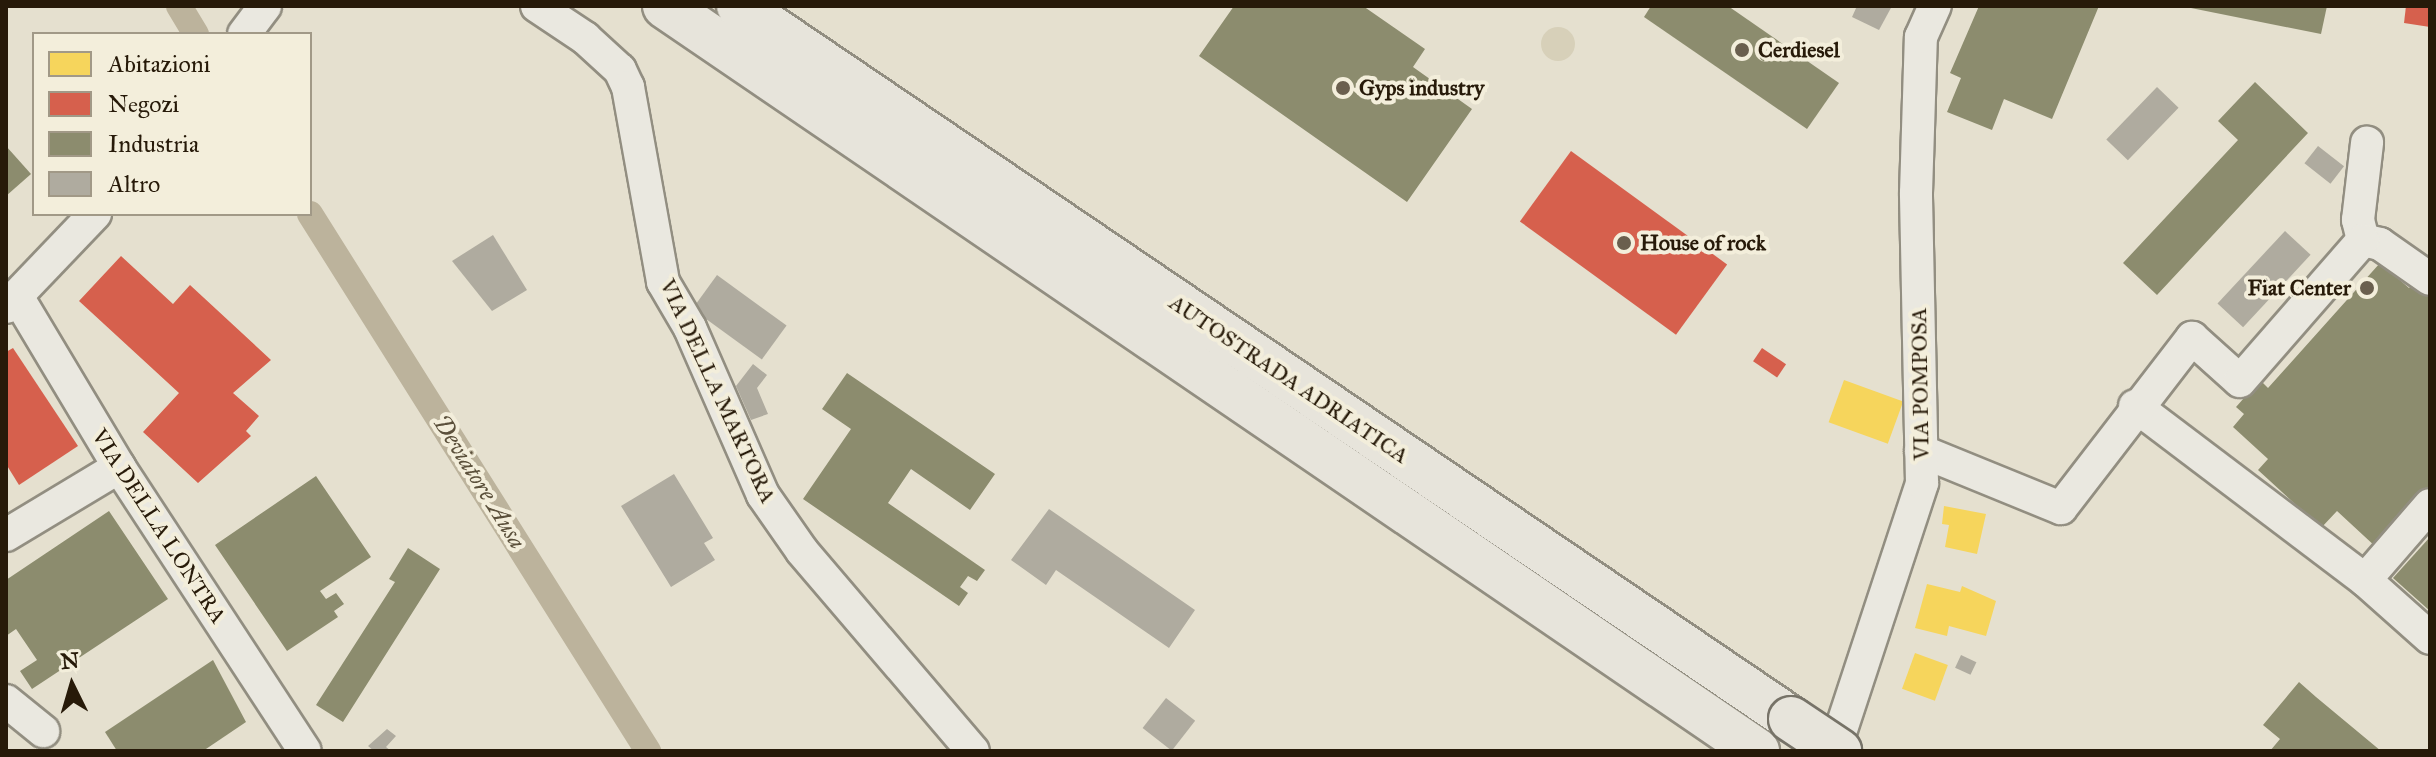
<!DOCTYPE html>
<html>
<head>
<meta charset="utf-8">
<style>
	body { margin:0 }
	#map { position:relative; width:2436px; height:757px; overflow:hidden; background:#e5e0cf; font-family:"IM FELL Great Primer",serif }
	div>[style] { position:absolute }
	.green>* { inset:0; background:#d7d0b9 }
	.round { border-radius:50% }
	.homes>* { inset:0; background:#f6d55c; transform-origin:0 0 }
	.shops>* { inset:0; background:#d6604d; transform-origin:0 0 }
	.industry>* { inset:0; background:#8c8c6e }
	.canal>* { height:26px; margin:-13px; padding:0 13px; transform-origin:13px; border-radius:13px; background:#bcb39c }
	.building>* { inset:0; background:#afab9f; transform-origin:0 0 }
	.roads { filter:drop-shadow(2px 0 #928e81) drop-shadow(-2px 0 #928e81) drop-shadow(0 2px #928e81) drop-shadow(0 -2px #928e81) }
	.minor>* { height:32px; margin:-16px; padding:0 16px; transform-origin:16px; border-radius:16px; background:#eae8e0 }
	.highway>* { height:44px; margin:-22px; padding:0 22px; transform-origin:22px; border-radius:22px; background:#e7e4db }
	.bridges { filter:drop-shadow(2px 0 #777368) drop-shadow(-2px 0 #777368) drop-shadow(0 2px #777368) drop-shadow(0 -2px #777368) }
	.highway-bridge>* { height:44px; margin:-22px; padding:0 22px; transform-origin:22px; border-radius:22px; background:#e7e4db }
	.dots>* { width:22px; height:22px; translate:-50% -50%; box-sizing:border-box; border:4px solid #f3eedb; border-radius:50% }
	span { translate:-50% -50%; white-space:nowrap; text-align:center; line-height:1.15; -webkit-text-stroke:8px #f3eedb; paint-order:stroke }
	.poi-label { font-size:22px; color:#271a09; font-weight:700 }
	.left { translate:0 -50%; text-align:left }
	.right { translate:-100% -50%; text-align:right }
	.street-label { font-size:22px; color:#271a09 }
	.water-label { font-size:24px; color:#5b503b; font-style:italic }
	.frame { position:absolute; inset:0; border:8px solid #271a09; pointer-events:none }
	.legend { position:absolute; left:32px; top:32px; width:280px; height:184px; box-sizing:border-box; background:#f3eedb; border:2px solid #a19987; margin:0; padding:10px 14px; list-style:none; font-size:24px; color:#271a09 }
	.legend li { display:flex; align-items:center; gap:16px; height:40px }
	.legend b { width:40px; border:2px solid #a19987 }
	.north { position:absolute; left:32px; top:645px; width:80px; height:80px; -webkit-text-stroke:6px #f3eedb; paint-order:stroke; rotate:355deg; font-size:22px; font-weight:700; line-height:32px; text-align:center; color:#271a09 }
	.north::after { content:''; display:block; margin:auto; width:28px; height:36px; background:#271a09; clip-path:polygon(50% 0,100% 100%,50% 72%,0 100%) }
</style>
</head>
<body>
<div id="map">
	<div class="green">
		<i class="round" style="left:1541px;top:27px;width:34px;height:34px"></i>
	</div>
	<div class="homes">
		<i style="left:1844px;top:380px;width:63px;height:45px;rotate:20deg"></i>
		<i style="clip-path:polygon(1944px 506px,1986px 514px,1977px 554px,1945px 547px,1949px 525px,1942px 524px)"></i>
		<i style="clip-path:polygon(1927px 584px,1960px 592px,1962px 586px,1996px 601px,1986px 636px,1949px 626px,1947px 636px,1915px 628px)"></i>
		<i style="left:1915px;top:653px;width:35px;height:38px;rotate:20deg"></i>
	</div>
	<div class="shops">
		<i style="clip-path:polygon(2406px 6px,2430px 6px,2430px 27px,2404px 23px)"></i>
		<i style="left:1571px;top:151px;width:193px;height:87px;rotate:36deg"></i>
		<i style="clip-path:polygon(121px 256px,173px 304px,190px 285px,271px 360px,233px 393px,259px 416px,246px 431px,251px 436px,198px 483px,143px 432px,179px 393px,79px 301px)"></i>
		<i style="clip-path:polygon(13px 348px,78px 446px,19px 485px,6px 464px,6px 352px)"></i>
		<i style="left:1762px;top:348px;width:29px;height:16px;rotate:34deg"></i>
	</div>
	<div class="industry">
		<i style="clip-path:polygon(1234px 6px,1363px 6px,1425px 49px,1413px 67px,1472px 109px,1407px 202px,1199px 56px)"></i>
		<i style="clip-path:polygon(1651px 6px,1728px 6px,1839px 83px,1807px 129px,1644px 17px)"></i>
		<i style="clip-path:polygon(1979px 6px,2099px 6px,2052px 119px,2004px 99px,1992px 130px,1947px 112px,1961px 78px,1950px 73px)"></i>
		<i style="clip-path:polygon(2181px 6px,2327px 6px,2321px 34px)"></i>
		<i style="clip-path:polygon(2255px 82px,2308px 133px,2157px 295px,2123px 263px,2238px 140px,2218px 121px)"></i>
		<i style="clip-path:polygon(6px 146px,31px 174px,6px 196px)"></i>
		<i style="clip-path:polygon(2380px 263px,2409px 288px,2416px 281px,2430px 293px,2430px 489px,2377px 548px,2337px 511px,2321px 528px,2258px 470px,2268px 459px,2233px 427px,2244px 414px,2236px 407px,2260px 380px,2268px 388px)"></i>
		<i style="clip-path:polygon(847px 373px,995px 474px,970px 510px,911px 469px,888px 503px,985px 570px,977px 581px,968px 576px,960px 587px,968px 593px,959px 606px,803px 499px,851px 429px,822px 409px)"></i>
		<i style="clip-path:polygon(316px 476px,371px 557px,320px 591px,326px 599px,336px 593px,344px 604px,334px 611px,338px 617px,287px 651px,215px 545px)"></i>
		<i style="clip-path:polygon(109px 511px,168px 599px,32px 689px,20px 671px,37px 660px,16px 629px,6px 636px,6px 580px)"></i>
		<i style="clip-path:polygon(2430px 537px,2430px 611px,2393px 578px)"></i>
		<i style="clip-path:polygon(408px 548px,440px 569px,343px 722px,316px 705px,395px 582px,389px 579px)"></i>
		<i style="clip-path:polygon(213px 660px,246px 722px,203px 751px,117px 751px,105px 732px)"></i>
		<i style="clip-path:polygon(2299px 682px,2316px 697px,2381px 751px,2270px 751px,2280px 739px,2263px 725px)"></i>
	</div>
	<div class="canal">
		<i style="left:179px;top:6px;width:33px;rotate:59deg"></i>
		<i style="left:310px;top:214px;width:635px;rotate:57.81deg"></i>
	</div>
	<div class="building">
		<i style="clip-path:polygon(1857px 6px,1892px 6px,1879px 30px,1852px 17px)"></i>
		<i style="left:2157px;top:87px;width:30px;height:73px;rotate:44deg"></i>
		<i style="left:2318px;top:146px;width:33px;height:22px;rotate:38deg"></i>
		<i style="left:2285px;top:231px;width:35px;height:99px;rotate:43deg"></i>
		<i style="clip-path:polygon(493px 235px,527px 290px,492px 311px,452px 261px)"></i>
		<i style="left:717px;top:275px;width:86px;height:42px;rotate:36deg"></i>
		<i style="clip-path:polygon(753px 364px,767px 375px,757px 388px,768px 414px,751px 420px,736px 386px)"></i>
		<i style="clip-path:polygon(674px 474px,713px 538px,704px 543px,715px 560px,671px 587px,621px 506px)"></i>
		<i style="clip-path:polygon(1049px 509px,1195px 610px,1169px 648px,1056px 570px,1046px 585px,1011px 560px)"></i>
		<i style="left:1961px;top:655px;width:17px;height:14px;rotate:25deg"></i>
		<i style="left:1166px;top:698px;width:37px;height:38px;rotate:38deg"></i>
		<i style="clip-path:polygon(387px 729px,396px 736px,386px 747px,391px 751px,374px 751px,368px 746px)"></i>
	</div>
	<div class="roads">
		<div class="minor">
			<i style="left:537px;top:6px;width:58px;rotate:33.7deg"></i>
			<i style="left:585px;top:38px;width:47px;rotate:42.4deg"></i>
			<i style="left:620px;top:70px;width:19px;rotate:65deg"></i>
			<i style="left:628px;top:87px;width:198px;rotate:79.8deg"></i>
			<i style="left:663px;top:282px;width:53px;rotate:59.6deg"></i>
			<i style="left:690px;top:328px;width:182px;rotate:66.4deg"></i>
			<i style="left:763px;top:495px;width:68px;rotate:55.1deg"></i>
			<i style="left:802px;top:551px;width:263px;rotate:49.5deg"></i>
			<i style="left:244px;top:34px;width:35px;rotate:-53deg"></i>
			<i style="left:2363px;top:240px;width:21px;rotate:-104deg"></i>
			<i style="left:2358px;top:220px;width:78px;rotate:-83.3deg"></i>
			<i style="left:2363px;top:240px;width:17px;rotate:13deg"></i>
			<i style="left:2380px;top:244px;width:61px;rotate:35deg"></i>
			<i style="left:18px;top:298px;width:197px;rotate:59.1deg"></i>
			<i style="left:119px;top:467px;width:339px;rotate:56.8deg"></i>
			<i style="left:6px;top:307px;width:129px;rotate:-46.3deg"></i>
			<i style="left:2135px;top:406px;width:288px;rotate:37.1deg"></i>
			<i style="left:2365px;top:580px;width:87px;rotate:41.7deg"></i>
			<i style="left:1921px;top:451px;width:151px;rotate:22.2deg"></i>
			<i style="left:2061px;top:508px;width:215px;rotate:-52.4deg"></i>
			<i style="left:2192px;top:338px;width:64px;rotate:41.9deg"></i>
			<i style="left:2240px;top:381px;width:187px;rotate:-48.9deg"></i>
			<i style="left:6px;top:535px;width:132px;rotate:-31deg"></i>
			<i style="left:2365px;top:580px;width:99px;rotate:-49.1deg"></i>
			<i style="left:6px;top:701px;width:48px;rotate:39deg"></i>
			<i style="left:1834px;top:751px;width:282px;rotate:-71.8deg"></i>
			<i style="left:1922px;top:483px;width:290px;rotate:-91.2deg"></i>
			<i style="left:1916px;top:193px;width:156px;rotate:-88.2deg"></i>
			<i style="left:1921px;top:37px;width:34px;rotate:-66deg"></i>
		</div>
		<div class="highway">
			<i style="left:665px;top:6px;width:1322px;rotate:34.3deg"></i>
			<i style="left:739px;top:6px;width:1271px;rotate:34.13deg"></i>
		</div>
	</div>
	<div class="bridges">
		<div class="highway-bridge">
			<i style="left:1791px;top:719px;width:58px;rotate:33.7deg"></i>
		</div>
	</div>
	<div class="dots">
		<i style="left:1742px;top:50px;background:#6a5f4e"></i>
		<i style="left:1343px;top:88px;background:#6a5f4e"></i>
		<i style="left:1624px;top:243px;background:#6a5f4e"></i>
		<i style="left:2367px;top:288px;background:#6a5f4e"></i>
	</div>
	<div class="poi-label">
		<span class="left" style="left:1758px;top:50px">Cerdiesel</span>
		<span class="left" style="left:1359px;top:88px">Gyps industry</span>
		<span class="left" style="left:1640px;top:243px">House of rock</span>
		<span class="right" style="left:2351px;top:288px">Fiat Center</span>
	</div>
	<div class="street-label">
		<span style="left:1289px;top:379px;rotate:34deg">AUTOSTRADA ADRIATICA</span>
		<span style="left:1920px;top:384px;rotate:-91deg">VIA POMPOSA</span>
		<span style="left:718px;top:391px;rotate:65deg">VIA DELLA MARTORA</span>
		<span style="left:159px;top:526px;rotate:57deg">VIA DELLA LONTRA</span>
	</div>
	<div class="water-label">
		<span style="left:479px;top:482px;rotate:58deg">Deviatore Ausa</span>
	</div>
	<div class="frame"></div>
	<ul class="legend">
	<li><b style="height:22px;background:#f6d55c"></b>Abitazioni</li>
	<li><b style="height:22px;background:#d6604d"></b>Negozi</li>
	<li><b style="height:22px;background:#8c8c6e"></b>Industria</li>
	<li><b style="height:22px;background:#afab9f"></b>Altro</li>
	</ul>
	<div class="north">N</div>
</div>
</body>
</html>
